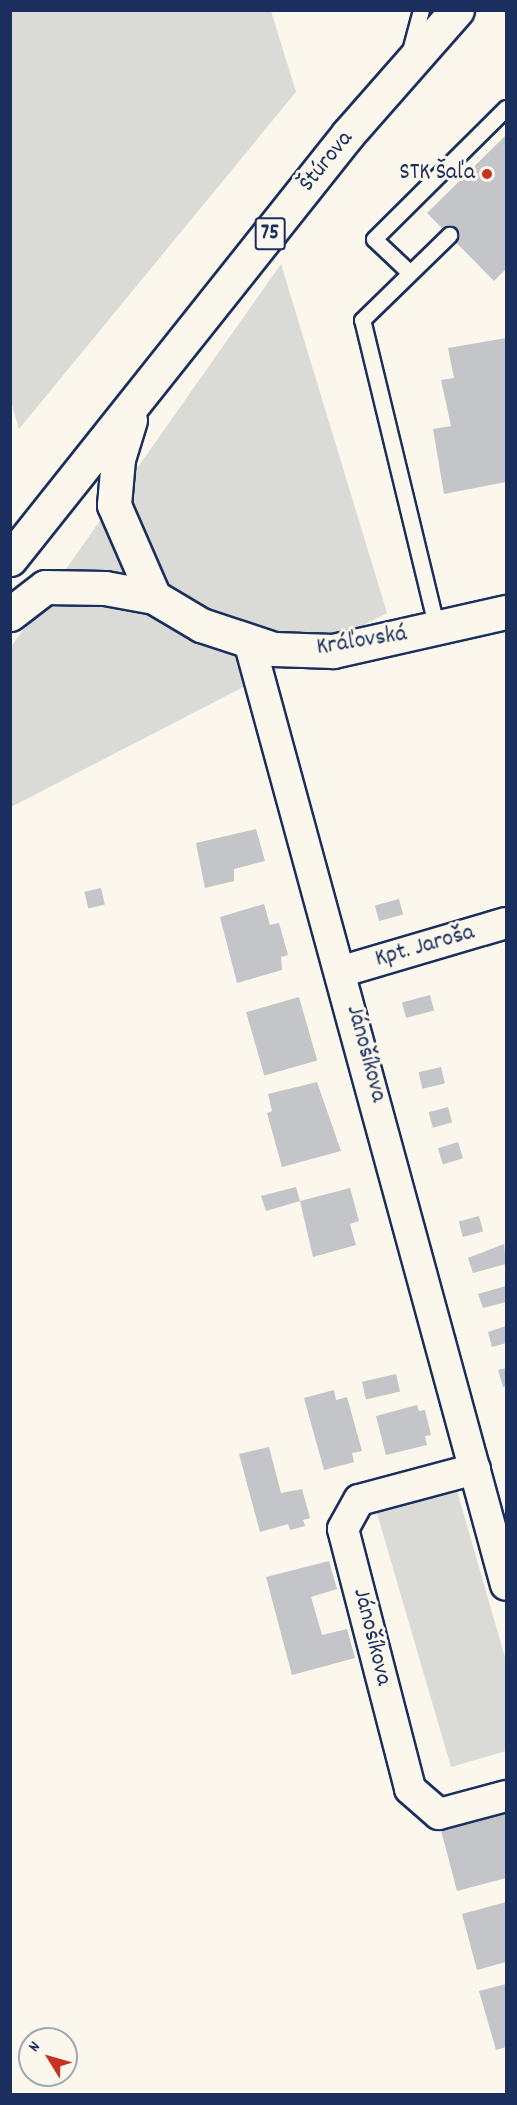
<!DOCTYPE html>
<html>
<head>
<meta charset="utf-8">
<style>
	body { margin:0 }
	#map { position:relative; width:517px; height:2105px; overflow:hidden; background:#fbf7ec; font-family:Dekko,sans-serif }
	div>[style] { position:absolute }
	.green>* { inset:0; background:#dadad7 }
	.building>* { inset:0; background:#c3c5c9; transform-origin:0 0 }
	.roads { filter:drop-shadow(2px 0 #1b2f5e) drop-shadow(-2px 0 #1b2f5e) drop-shadow(0 2px #1b2f5e) drop-shadow(0 -2px #1b2f5e) }
	.service>* { height:15px; margin:-7.5px; padding:0 7.5px; transform-origin:7.5px; border-radius:7.5px; background:#fbf7ec }
	.minor>* { height:30px; margin:-15px; padding:0 15px; transform-origin:15px; border-radius:15px; background:#fbf7ec }
	.primary>* { height:33px; margin:-16.5px; padding:0 16.5px; transform-origin:16.5px; border-radius:16.5px; background:#fbf7ec }
	.dots>* { width:16px; height:16px; translate:-50% -50%; box-sizing:border-box; border:3px solid #fbf7ec; border-radius:50% }
	span { translate:-50% -50%; white-space:nowrap; text-align:center; line-height:1.15; -webkit-text-stroke:6px #fbf7ec; paint-order:stroke }
	.shield-label span { padding:2px 4px; background:#fbf7ec; border:2px solid; border-radius:4px; -webkit-text-stroke-width:0 }
	.shield-label { font-size:22px; color:#1b2f5e; font-weight:700 }
	.street-label { font-size:24px; color:#1b2f5e }
	.poi-label { font-size:24px; color:#1b2f5e }
	.right { translate:-100% -50%; text-align:right }
	.frame { position:absolute; inset:0; border:12px solid #1b2f5e; pointer-events:none }
	.north { position:absolute; left:18px; top:2027px; width:60px; height:60px; box-sizing:border-box; background:#fbf7ec; border:2px solid #a1a7b3; border-radius:50%; rotate:307deg; font-size:16px; font-weight:700; line-height:24px; text-align:center; color:#1b2f5e }
	.north::after { content:''; display:block; margin:auto; width:21px; height:27px; background:#c8321e; clip-path:polygon(50% 0,100% 100%,50% 72%,0 100%) }
</style>
</head>
<body>
<div id="map">
	<div class="green">
		<i style="clip-path:polygon(11px 10px,271px 11px,296px 92px,19px 429px,10px 398px)"></i>
		<i style="clip-path:polygon(281px 264px,387px 613px,11px 807px,11px 647px)"></i>
		<i style="clip-path:polygon(456px 1487px,506px 1661px,506px 1751px,451px 1767px,376px 1510px)"></i>
	</div>
	<div class="building">
		<i style="clip-path:polygon(506px 135px,506px 269px,494px 281px,427px 213px)"></i>
		<i style="clip-path:polygon(506px 338px,506px 482px,444px 494px,433px 429px,451px 426px,441px 380px,454px 378px,448px 348px)"></i>
		<i style="clip-path:polygon(256px 829px,265px 861px,234px 869px,234px 881px,205px 888px,196px 843px)"></i>
		<i style="left:101px;top:888px;width:17px;height:17px;rotate:77deg"></i>
		<i style="left:399px;top:899px;width:16px;height:25px;rotate:75deg"></i>
		<i style="clip-path:polygon(264px 904px,270px 925px,279px 923px,288px 955px,281px 957px,282px 970px,237px 983px,220px 917px)"></i>
		<i style="left:430px;top:995px;width:16px;height:29px;rotate:75deg"></i>
		<i style="left:299px;top:997px;width:66px;height:55px;rotate:74deg"></i>
		<i style="left:441px;top:1067px;width:17px;height:23px;rotate:77deg"></i>
		<i style="clip-path:polygon(317px 1082px,341px 1151px,282px 1167px,267px 1113px,272px 1111px,268px 1094px)"></i>
		<i style="left:448px;top:1107px;width:16px;height:20px;rotate:75deg"></i>
		<i style="left:458px;top:1142px;width:17px;height:21px;rotate:73deg"></i>
		<i style="clip-path:polygon(296px 1187px,300px 1201px,350px 1188px,359px 1221px,350px 1224px,356px 1245px,313px 1257px,300px 1201px,266px 1211px,261px 1196px)"></i>
		<i style="left:479px;top:1216px;width:16px;height:21px;rotate:75deg"></i>
		<i style="clip-path:polygon(504px 1244px,506px 1264px,473px 1273px,468px 1258px)"></i>
		<i style="clip-path:polygon(506px 1286px,506px 1302px,483px 1308px,478px 1294px)"></i>
		<i style="clip-path:polygon(506px 1326px,506px 1343px,492px 1347px,488px 1332px)"></i>
		<i style="clip-path:polygon(506px 1368px,506px 1386px,503px 1387px,498px 1370px)"></i>
		<i style="left:396px;top:1374px;width:18px;height:35px;rotate:77deg"></i>
		<i style="clip-path:polygon(334px 1390px,336px 1400px,347px 1397px,362px 1451px,352px 1453px,354px 1462px,324px 1470px,304px 1398px)"></i>
		<i style="clip-path:polygon(417px 1405px,419px 1411px,425px 1410px,431px 1435px,425px 1436px,427px 1445px,386px 1455px,376px 1416px)"></i>
		<i style="clip-path:polygon(269px 1447px,281px 1493px,302px 1489px,310px 1518px,303px 1520px,305px 1526px,290px 1530px,288px 1524px,260px 1532px,239px 1454px)"></i>
		<i style="clip-path:polygon(329px 1561px,337px 1589px,311px 1597px,322px 1635px,347px 1629px,355px 1658px,292px 1675px,266px 1577px)"></i>
		<i style="clip-path:polygon(506px 1813px,506px 1878px,457px 1891px,441px 1830px)"></i>
		<i style="clip-path:polygon(506px 1902px,506px 1962px,477px 1970px,462px 1914px)"></i>
		<i style="clip-path:polygon(506px 1984px,506px 2047px,496px 2050px,479px 1991px)"></i>
	</div>
	<div class="roads">
		<div class="service">
			<i style="left:410px;top:51px;width:42px;rotate:-75deg"></i>
			<i style="left:409px;top:272px;width:48px;rotate:-136.7deg"></i>
			<i style="left:374px;top:239px;width:186px;rotate:-44.8deg"></i>
			<i style="left:437px;top:629px;width:318px;rotate:-103.6deg"></i>
			<i style="left:362px;top:320px;width:122px;rotate:-44.3deg"></i>
		</div>
		<div class="minor">
			<i style="left:249px;top:641px;width:978px;rotate:74.77deg"></i>
			<i style="left:343px;top:971px;width:170px;rotate:-16.4deg"></i>
			<i style="left:475px;top:1469px;width:120px;rotate:165deg"></i>
			<i style="left:359px;top:1500px;width:33px;rotate:119deg"></i>
			<i style="left:343px;top:1529px;width:268px;rotate:75.5deg"></i>
			<i style="left:410px;top:1789px;width:38px;rotate:41deg"></i>
			<i style="left:439px;top:1814px;width:69px;rotate:-15deg"></i>
		</div>
		<div class="primary">
			<i style="left:130px;top:420px;width:41px;rotate:107.1deg"></i>
			<i style="left:118px;top:459px;width:46px;rotate:95deg"></i>
			<i style="left:114px;top:505px;width:100px;rotate:66.5deg"></i>
			<i style="left:10px;top:559px;width:543px;rotate:-51.5deg"></i>
			<i style="left:348px;top:134px;width:165px;rotate:-48.7deg"></i>
			<i style="left:10px;top:614px;width:44px;rotate:-37.6deg"></i>
			<i style="left:45px;top:587px;width:60px;rotate:1deg"></i>
			<i style="left:105px;top:588px;width:50px;rotate:10.4deg"></i>
			<i style="left:154px;top:597px;width:55px;rotate:30.8deg"></i>
			<i style="left:201px;top:625px;width:77px;rotate:18.2deg"></i>
			<i style="left:274px;top:649px;width:59px;rotate:1.9deg"></i>
			<i style="left:333px;top:651px;width:177px;rotate:-12.7deg"></i>
		</div>
	</div>
	<div class="dots">
		<i style="left:487px;top:174px;background:#c8321e"></i>
	</div>
	<div class="shield-label">
		<span style="left:270px;top:234px">75</span>
	</div>
	<div class="street-label">
		<span style="left:327px;top:162px;rotate:-51deg">Štúrova</span>
		<span style="left:362px;top:642px;rotate:-9deg">Kráľovská</span>
		<span style="left:425px;top:947px;rotate:-16deg">Kpt. Jaroša</span>
		<span style="left:365px;top:1054px;rotate:75deg">Jánošíkova</span>
		<span style="left:371px;top:1637px;rotate:76deg">Jánošíkova</span>
	</div>
	<div class="poi-label">
		<span class="right" style="left:475px;top:174px">STK Šaľa</span>
	</div>
	<div class="frame"></div>
	<div class="north">N</div>
</div>
</body>
</html>
